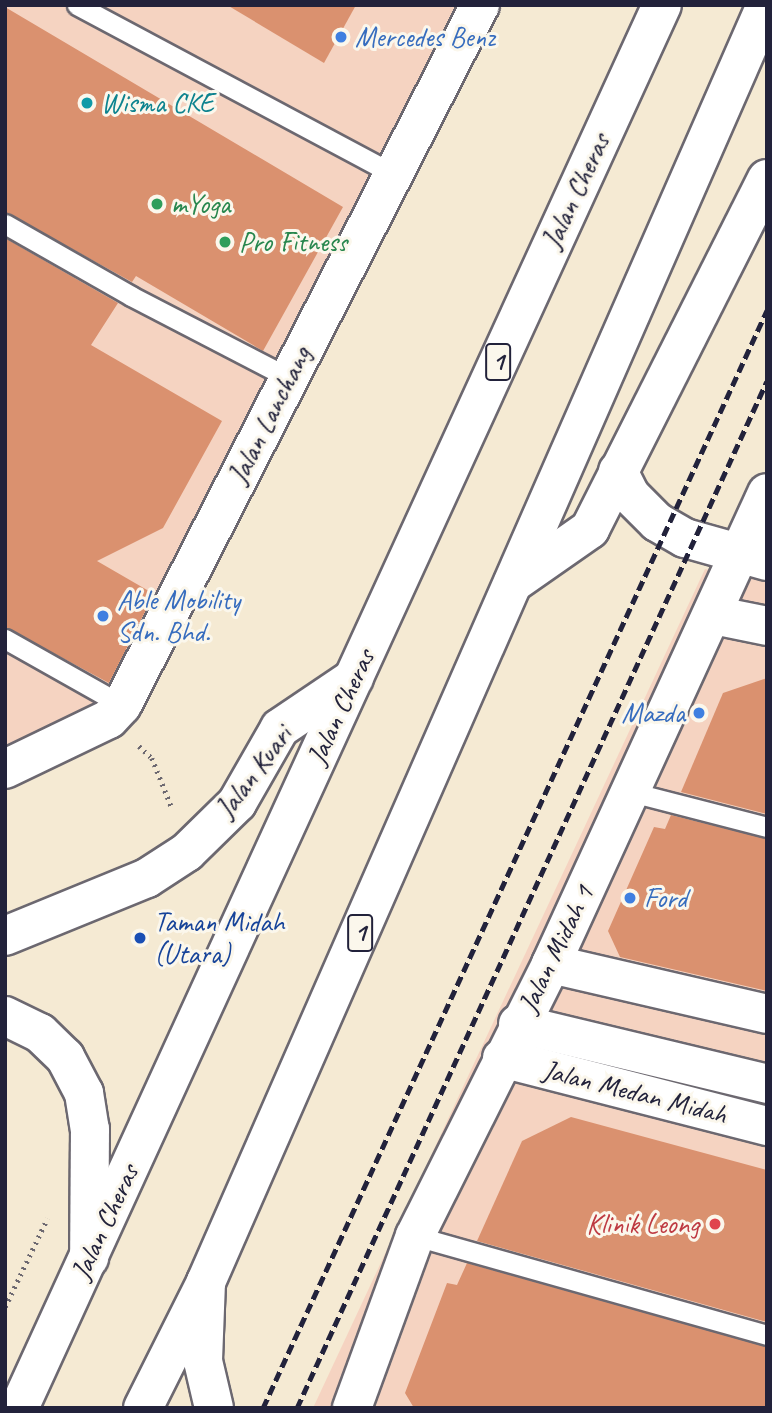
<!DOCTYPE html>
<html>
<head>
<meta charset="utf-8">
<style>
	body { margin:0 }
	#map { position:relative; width:772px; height:1413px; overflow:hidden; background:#f5ead3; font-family:Caveat,sans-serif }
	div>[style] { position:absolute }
	.built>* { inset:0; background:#f5d3c1 }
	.building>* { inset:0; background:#da916f }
	.path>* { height:4.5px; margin-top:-2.25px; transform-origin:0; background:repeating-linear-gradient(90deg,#6c6870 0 2px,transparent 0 7px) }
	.roads { filter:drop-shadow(2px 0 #6c6870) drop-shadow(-2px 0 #6c6870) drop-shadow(0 2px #6c6870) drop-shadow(0 -2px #6c6870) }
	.service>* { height:19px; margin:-9.5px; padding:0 9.5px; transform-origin:9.5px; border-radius:9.5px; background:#fff }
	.minor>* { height:38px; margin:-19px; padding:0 19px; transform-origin:19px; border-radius:19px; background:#fff }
	.tertiary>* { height:38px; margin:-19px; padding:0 19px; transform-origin:19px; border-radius:19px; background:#fff }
	.trunk>* { height:38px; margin:-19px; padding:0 19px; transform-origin:19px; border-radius:19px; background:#fff }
	.rail>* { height:5px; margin-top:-2.5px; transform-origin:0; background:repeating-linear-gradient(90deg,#22223b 0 10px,transparent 0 15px) }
	.dots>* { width:19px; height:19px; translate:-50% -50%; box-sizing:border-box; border:4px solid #fbf7ec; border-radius:50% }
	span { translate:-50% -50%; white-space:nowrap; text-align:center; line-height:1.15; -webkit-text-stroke:6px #fbf7ec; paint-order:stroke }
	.shield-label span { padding:2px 5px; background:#fbf7ec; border:2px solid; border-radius:5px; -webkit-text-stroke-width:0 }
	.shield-label { font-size:26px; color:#22223b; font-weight:700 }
	.shop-label { font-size:28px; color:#366cbe }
	.left { translate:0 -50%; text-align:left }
	.right { translate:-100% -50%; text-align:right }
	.culture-label { font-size:28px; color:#0d838f }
	.street-label { font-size:28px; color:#22223b }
	.leisure-label { font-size:28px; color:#27864d }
	.transit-label { font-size:28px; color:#164399 }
	.health-label { font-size:28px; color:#be3a42 }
	.frame { position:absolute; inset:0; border:7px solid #22223b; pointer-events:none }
</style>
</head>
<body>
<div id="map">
	<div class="built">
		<i style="clip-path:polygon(5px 5px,462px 5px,98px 707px,5px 754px)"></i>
		<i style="clip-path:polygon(705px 569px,767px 579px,767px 1408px,313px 1408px)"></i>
	</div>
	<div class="building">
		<i style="clip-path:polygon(227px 5px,356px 5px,324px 63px)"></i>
		<i style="clip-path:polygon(5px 7px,343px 207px,263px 351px,136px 276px,132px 282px,5px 212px)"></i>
		<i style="clip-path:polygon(5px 238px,118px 303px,91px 345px,222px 421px,163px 528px,97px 561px,154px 594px,109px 683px,5px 627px)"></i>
		<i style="clip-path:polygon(767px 678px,767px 814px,681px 792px,723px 693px)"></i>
		<i style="clip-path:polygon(671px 815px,767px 839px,767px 991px,620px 957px,608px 931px,654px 827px,665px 829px)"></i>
		<i style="clip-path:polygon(571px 1117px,767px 1170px,767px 1322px,477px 1241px,522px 1141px)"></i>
		<i style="clip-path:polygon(467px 1263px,767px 1347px,767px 1408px,414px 1408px,405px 1393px,447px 1283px,457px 1285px)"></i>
	</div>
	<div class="path">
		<i style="left:139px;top:746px;width:18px;rotate:43deg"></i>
		<i style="left:152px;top:758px;width:54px;rotate:68.2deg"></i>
		<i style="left:5px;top:1307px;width:98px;rotate:-64.5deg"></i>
	</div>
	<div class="roads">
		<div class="service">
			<i style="left:77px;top:5px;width:358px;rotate:28.1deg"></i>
			<i style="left:5px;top:224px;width:145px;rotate:29.7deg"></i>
			<i style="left:131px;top:296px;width:178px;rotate:27.4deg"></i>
			<i style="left:5px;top:639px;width:134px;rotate:29.4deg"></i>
			<i style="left:631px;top:792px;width:140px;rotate:14.4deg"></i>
			<i style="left:415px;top:1236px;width:366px;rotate:15.7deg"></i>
		</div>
		<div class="minor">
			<i style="left:618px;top:471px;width:27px;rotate:63deg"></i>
			<i style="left:630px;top:495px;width:38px;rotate:45deg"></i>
			<i style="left:657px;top:522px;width:32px;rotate:30deg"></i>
			<i style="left:685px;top:538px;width:85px;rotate:15.7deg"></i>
			<i style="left:713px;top:615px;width:55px;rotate:11.5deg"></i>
			<i style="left:5px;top:769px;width:115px;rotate:-25.7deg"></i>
			<i style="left:109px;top:719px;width:19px;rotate:-47deg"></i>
			<i style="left:122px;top:705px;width:786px;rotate:-62.91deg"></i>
			<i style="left:551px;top:964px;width:222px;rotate:13deg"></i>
			<i style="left:518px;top:1024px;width:256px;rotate:13.5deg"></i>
			<i style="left:502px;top:1058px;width:274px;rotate:14.4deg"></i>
			<i style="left:352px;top:1408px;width:183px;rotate:-69.9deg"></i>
			<i style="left:415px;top:1236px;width:304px;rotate:-63.4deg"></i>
			<i style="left:551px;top:964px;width:518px;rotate:-65.36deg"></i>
		</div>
		<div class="tertiary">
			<i style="left:5px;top:936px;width:153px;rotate:-22.2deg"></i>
			<i style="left:147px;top:878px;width:48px;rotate:-33deg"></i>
			<i style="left:187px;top:852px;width:70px;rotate:-44.4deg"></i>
			<i style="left:237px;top:803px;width:86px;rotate:-60.2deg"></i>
			<i style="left:280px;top:728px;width:89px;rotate:-34deg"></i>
			<i style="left:5px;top:1016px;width:39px;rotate:26deg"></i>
			<i style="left:40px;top:1033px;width:35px;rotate:44deg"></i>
			<i style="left:65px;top:1057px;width:41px;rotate:62.2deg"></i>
			<i style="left:84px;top:1093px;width:36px;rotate:81deg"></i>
			<i style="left:90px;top:1129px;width:129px;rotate:90.4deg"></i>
			<i style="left:206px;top:1282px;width:79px;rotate:92.2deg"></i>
			<i style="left:203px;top:1361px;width:48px;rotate:76.8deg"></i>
		</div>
		<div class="trunk">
			<i style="left:513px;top:583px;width:94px;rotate:-35deg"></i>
			<i style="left:590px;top:529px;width:392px;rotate:-63.2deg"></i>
			<i style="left:19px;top:1408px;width:1543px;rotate:-65.38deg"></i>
			<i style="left:143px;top:1408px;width:141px;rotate:-63.4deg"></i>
			<i style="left:206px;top:1282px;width:1394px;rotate:-66.32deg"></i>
		</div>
	</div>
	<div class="rail">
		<i style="left:263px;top:1408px;width:1208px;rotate:-65.34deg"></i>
		<i style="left:297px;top:1408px;width:1129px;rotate:-65.41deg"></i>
	</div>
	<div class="dots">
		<i style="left:341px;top:37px;background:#3f7fe0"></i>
		<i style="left:87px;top:103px;background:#0f9aa8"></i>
		<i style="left:157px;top:204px;background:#2e9e5b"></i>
		<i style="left:225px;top:242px;background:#2e9e5b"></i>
		<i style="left:103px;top:616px;background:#3f7fe0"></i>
		<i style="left:699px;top:713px;background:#3f7fe0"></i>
		<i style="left:630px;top:898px;background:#3f7fe0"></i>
		<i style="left:140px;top:938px;background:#1a4fb4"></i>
		<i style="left:715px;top:1224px;background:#e0444e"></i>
	</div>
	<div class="shield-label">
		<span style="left:498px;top:362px">1</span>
		<span style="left:360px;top:933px">1</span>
	</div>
	<div class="shop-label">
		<span class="left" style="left:355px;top:37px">Mercedes Benz</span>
		<span class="left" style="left:117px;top:616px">Able Mobility<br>Sdn. Bhd.</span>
		<span class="right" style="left:685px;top:713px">Mazda</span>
		<span class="left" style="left:644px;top:898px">Ford</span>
	</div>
	<div class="culture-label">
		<span class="left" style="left:101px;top:103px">Wisma CKE</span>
	</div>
	<div class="street-label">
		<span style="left:576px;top:191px;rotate:-65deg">Jalan Cheras</span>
		<span style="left:270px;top:415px;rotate:-63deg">Jalan Lanchang</span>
		<span style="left:341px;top:707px;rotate:-65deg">Jalan Cheras</span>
		<span style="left:254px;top:772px;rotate:-53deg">Jalan Kuari</span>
		<span style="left:556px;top:949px;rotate:-64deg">Jalan Midah 1</span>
		<span style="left:635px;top:1092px;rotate:14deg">Jalan Medan Midah</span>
		<span style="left:105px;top:1222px;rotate:-65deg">Jalan Cheras</span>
	</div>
	<div class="leisure-label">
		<span class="left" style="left:171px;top:204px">mYoga</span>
		<span class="left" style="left:239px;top:242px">Pro Fitness</span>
	</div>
	<div class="transit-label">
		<span class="left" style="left:154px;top:938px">Taman Midah<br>(Utara)</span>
	</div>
	<div class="health-label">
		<span class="right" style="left:699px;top:1224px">Klinik Leong</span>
	</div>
	<div class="frame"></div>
</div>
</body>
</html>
